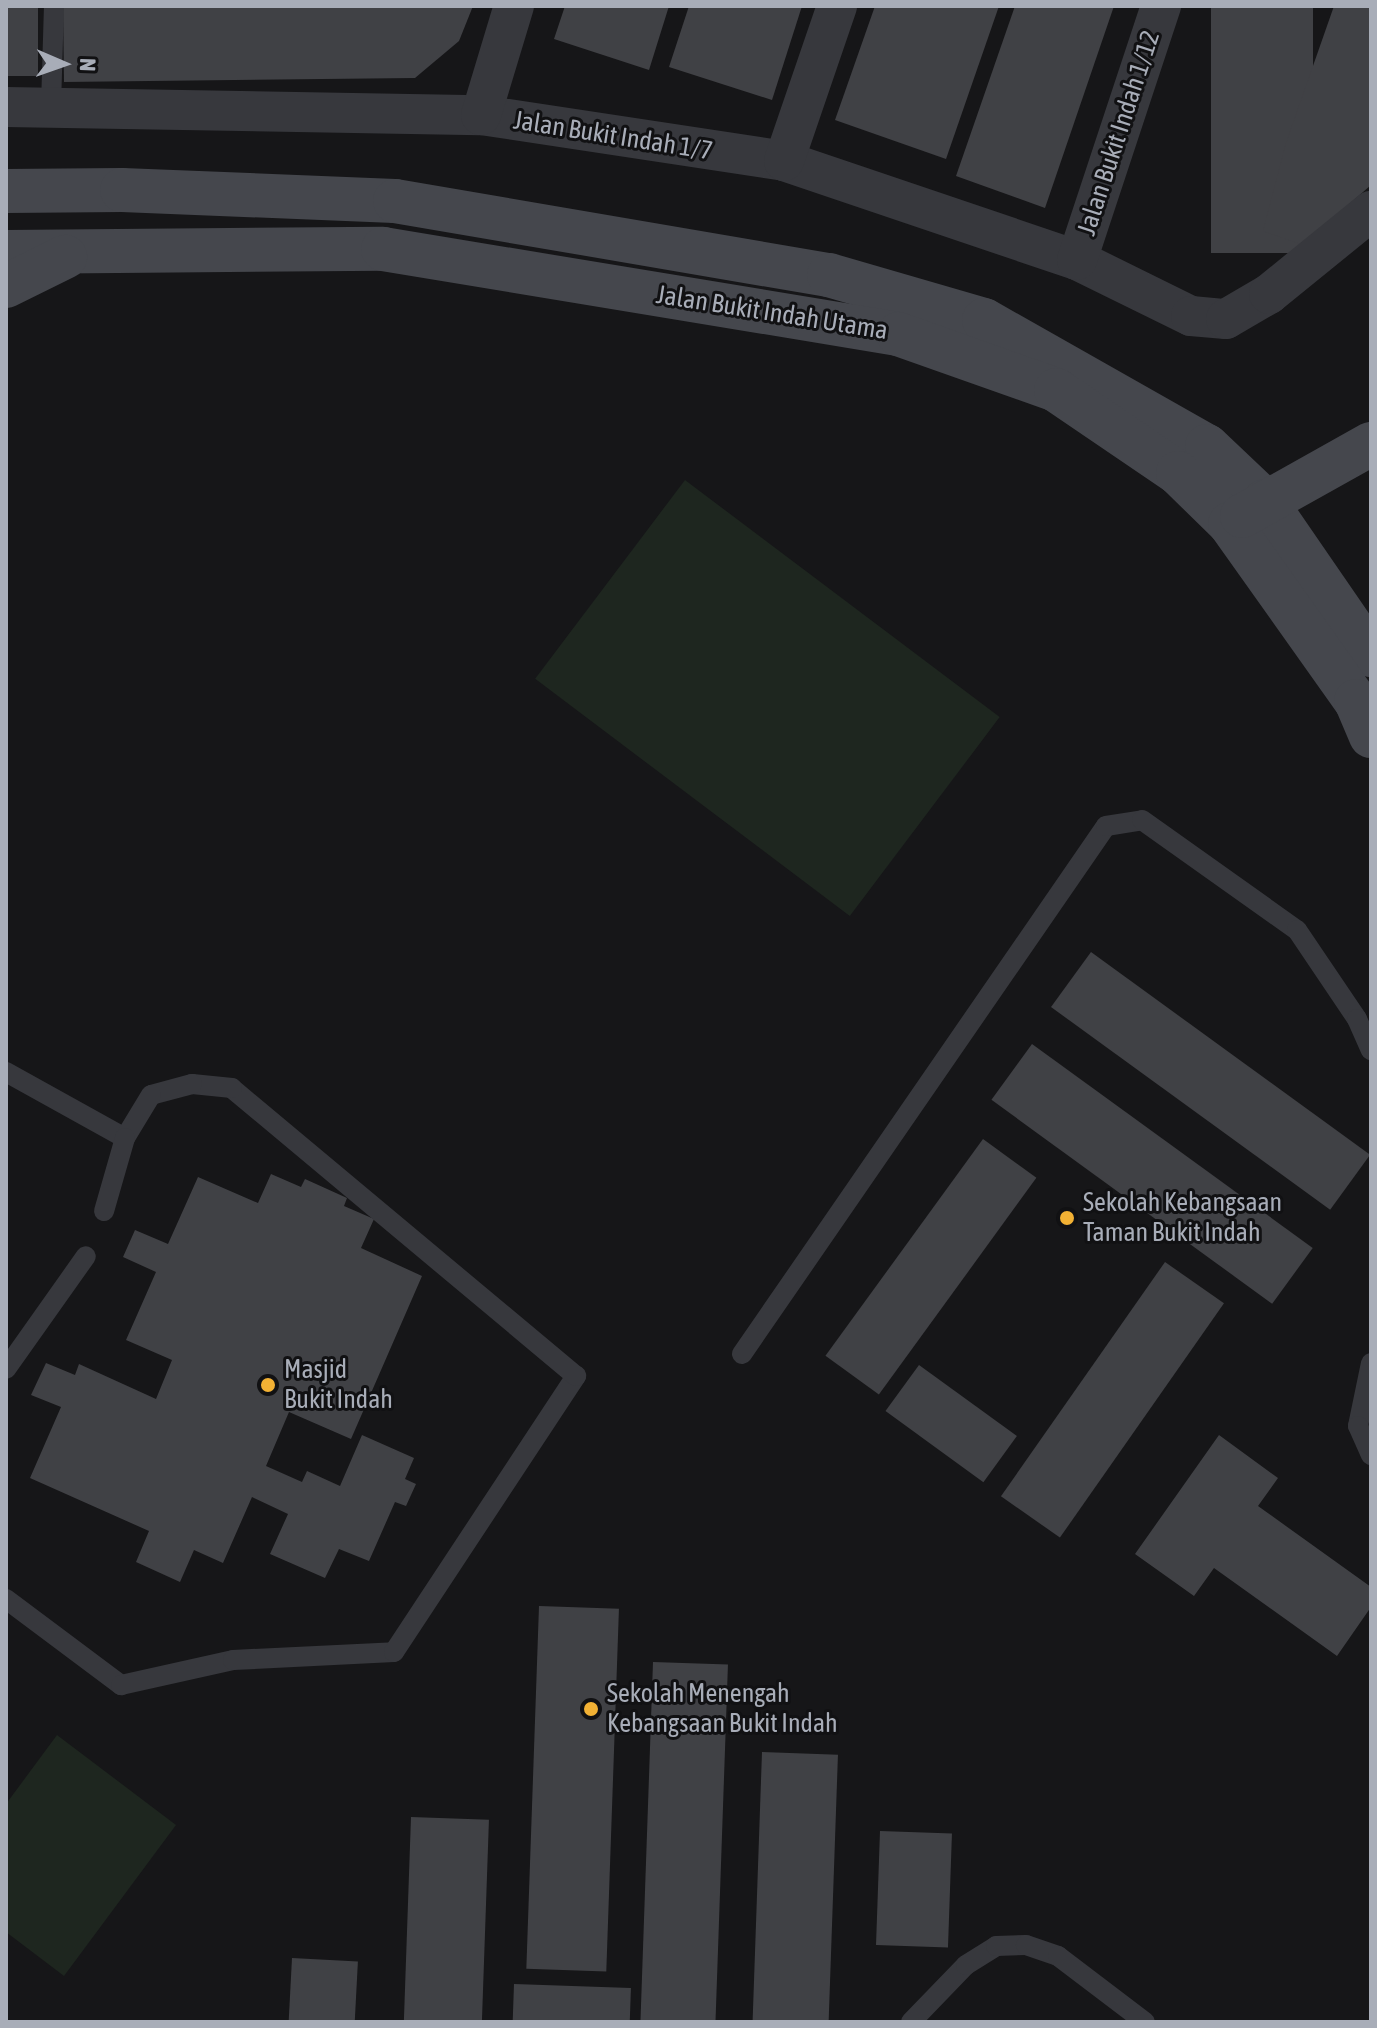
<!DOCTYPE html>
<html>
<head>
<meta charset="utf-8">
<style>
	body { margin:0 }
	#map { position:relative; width:1377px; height:2028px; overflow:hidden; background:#161618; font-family:"Asap Condensed",sans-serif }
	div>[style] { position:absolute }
	.green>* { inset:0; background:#1e261f; transform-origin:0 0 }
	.building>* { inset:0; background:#404145; transform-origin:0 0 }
	.lane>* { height:20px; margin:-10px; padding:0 10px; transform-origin:10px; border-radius:10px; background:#37383d }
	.street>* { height:40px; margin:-20px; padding:0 20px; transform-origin:20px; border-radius:20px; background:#37383d }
	.secondary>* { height:44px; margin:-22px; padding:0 22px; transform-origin:22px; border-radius:22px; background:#45474d }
	.dots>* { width:22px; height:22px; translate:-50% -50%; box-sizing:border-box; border:4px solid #111113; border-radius:50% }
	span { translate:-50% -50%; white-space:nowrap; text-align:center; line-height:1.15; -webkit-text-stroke:6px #111113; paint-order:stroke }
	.street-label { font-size:26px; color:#a8adb8 }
	.poi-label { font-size:26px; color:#a8adb8 }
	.left { translate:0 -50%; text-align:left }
	.frame { position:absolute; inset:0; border:8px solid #a8adb8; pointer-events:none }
	.north { position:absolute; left:24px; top:24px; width:80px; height:80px; -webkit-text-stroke:6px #111113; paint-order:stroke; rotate:92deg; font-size:22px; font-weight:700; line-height:32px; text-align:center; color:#a8adb8 }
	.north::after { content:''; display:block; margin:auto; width:28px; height:36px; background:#a8adb8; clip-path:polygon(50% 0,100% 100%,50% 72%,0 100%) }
</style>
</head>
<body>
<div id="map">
	<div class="green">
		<i style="left:685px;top:480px;width:394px;height:249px;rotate:37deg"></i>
		<i style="clip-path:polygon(57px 1735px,176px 1825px,64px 1976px,6px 1932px,6px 1804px)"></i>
	</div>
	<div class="building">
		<i style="left:6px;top:6px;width:32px;height:70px"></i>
		<i style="clip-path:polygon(63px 6px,473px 6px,459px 41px,415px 78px,64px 82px)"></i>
		<i style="clip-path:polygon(565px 6px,669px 6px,649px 70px,554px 39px)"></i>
		<i style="clip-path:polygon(689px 6px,802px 6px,772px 100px,669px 67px)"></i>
		<i style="clip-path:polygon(875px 6px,999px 6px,946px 159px,835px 120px)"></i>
		<i style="clip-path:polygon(1015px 6px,1114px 6px,1045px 208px,956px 176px)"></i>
		<i style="left:1211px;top:6px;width:102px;height:247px"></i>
		<i style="clip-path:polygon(1334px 6px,1371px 6px,1371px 185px,1303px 245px,1263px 231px,1286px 143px)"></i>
		<i style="left:1091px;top:952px;width:345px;height:68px;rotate:36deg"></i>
		<i style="left:1032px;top:1044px;width:347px;height:69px;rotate:36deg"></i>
		<i style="left:983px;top:1139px;width:66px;height:268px;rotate:36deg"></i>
		<i style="clip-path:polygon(271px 1174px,301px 1187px,305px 1179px,347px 1198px,344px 1206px,374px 1219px,361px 1248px,422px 1276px,351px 1439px,289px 1412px,266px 1466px,302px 1482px,307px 1471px,340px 1486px,362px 1435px,414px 1458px,405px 1479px,416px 1484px,406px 1506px,395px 1502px,369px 1561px,339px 1549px,325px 1578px,270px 1554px,288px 1514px,252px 1497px,223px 1563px,194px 1550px,180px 1582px,136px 1562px,149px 1531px,30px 1478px,61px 1407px,31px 1395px,46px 1363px,75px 1375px,79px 1364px,156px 1399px,172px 1360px,126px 1340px,156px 1272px,123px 1257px,135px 1230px,168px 1244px,198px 1177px,258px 1203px)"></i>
		<i style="left:1165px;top:1262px;width:72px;height:286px;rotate:35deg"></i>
		<i style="left:919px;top:1365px;width:121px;height:57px;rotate:36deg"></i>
		<i style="clip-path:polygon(1219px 1435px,1278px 1478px,1258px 1506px,1371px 1587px,1371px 1607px,1337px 1656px,1214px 1568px,1194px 1596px,1135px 1554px)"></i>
		<i style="left:539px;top:1606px;width:80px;height:363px;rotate:2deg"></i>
		<i style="left:653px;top:1662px;width:75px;height:360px;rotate:2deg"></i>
		<i style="left:762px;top:1752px;width:76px;height:270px;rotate:2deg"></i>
		<i style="left:411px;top:1817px;width:78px;height:205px;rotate:2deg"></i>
		<i style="left:880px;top:1831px;width:72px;height:114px;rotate:2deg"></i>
		<i style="left:292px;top:1958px;width:66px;height:64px;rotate:3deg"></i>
		<i style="left:514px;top:1984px;width:117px;height:38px;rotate:2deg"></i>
	</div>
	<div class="lane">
		<i style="left:51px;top:106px;width:100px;rotate:-88.3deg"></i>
		<i style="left:6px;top:1072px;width:136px;rotate:29deg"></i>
		<i style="left:742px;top:1354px;width:641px;rotate:-55.42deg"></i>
		<i style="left:1106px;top:826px;width:36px;rotate:-9deg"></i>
		<i style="left:1142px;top:820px;width:190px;rotate:35.4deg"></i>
		<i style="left:1297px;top:930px;width:107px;rotate:56deg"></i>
		<i style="left:1357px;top:1019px;width:34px;rotate:66deg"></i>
		<i style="left:1371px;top:1363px;width:64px;rotate:101.7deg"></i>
		<i style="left:1358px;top:1426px;width:32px;rotate:66deg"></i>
		<i style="left:6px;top:1369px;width:138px;rotate:-54.7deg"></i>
		<i style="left:6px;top:1599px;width:144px;rotate:36.8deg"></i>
		<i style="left:121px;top:1685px;width:115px;rotate:-12.6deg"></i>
		<i style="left:233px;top:1660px;width:161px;rotate:-2.8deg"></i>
		<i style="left:394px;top:1652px;width:331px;rotate:-56.6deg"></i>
		<i style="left:576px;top:1376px;width:449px;rotate:-140.1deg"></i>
		<i style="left:232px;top:1088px;width:40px;rotate:-174.3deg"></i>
		<i style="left:192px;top:1084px;width:42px;rotate:165deg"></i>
		<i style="left:151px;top:1095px;width:50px;rotate:121.2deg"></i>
		<i style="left:125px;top:1138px;width:76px;rotate:106deg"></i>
		<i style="left:911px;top:2022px;width:79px;rotate:-46deg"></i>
		<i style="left:966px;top:1965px;width:36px;rotate:-32deg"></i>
		<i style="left:996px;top:1946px;width:30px;rotate:-2deg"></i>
		<i style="left:1026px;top:1945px;width:34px;rotate:19deg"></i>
		<i style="left:1058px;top:1956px;width:109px;rotate:37.2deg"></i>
	</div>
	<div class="street">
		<i style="left:6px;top:107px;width:475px;rotate:1deg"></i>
		<i style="left:481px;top:115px;width:306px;rotate:8.6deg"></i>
		<i style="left:784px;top:161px;width:309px;rotate:18.7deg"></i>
		<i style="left:1077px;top:260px;width:127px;rotate:26.2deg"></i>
		<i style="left:1191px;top:316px;width:35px;rotate:5deg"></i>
		<i style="left:1226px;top:319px;width:50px;rotate:-30.2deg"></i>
		<i style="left:1269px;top:294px;width:132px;rotate:-39.1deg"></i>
		<i style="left:481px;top:115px;width:114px;rotate:-73.2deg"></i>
		<i style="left:784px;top:161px;width:164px;rotate:-71.1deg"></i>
		<i style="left:1077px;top:260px;width:268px;rotate:-71.7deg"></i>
	</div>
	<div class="secondary">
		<i style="left:6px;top:191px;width:116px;rotate:-0.5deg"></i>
		<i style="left:122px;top:190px;width:273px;rotate:2.3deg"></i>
		<i style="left:395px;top:201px;width:440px;rotate:9.7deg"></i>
		<i style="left:829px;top:275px;width:161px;rotate:16.2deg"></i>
		<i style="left:984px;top:320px;width:256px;rotate:29.5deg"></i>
		<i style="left:1207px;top:446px;width:80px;rotate:43.5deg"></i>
		<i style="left:1265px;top:501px;width:187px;rotate:55.5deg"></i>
		<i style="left:6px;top:252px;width:377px;rotate:-0.5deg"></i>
		<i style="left:383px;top:249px;width:522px;rotate:9.37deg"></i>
		<i style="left:898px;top:334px;width:168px;rotate:19.5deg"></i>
		<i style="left:1056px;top:390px;width:148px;rotate:34.2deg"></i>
		<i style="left:1178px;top:473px;width:73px;rotate:44.4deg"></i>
		<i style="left:1230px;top:524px;width:217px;rotate:54.6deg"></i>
		<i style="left:1356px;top:701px;width:38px;rotate:67deg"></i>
		<i style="left:6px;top:286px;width:66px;rotate:-26.2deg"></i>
		<i style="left:1242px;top:516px;width:148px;rotate:-29.2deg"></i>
	</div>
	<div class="dots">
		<i style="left:1067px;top:1218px;background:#f2b134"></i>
		<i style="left:268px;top:1385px;background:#f2b134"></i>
		<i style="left:591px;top:1709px;background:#f2b134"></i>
	</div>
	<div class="street-label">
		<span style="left:1119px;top:133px;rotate:-72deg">Jalan Bukit Indah 1/12</span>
		<span style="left:613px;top:136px;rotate:9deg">Jalan Bukit Indah 1/7</span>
		<span style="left:772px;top:313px;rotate:9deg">Jalan Bukit Indah Utama</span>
	</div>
	<div class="poi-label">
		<span class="left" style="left:1083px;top:1218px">Sekolah Kebangsaan<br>Taman Bukit Indah</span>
		<span class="left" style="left:284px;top:1385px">Masjid<br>Bukit Indah</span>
		<span class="left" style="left:607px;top:1709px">Sekolah Menengah<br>Kebangsaan Bukit Indah</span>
	</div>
	<div class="frame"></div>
	<div class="north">N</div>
</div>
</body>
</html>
